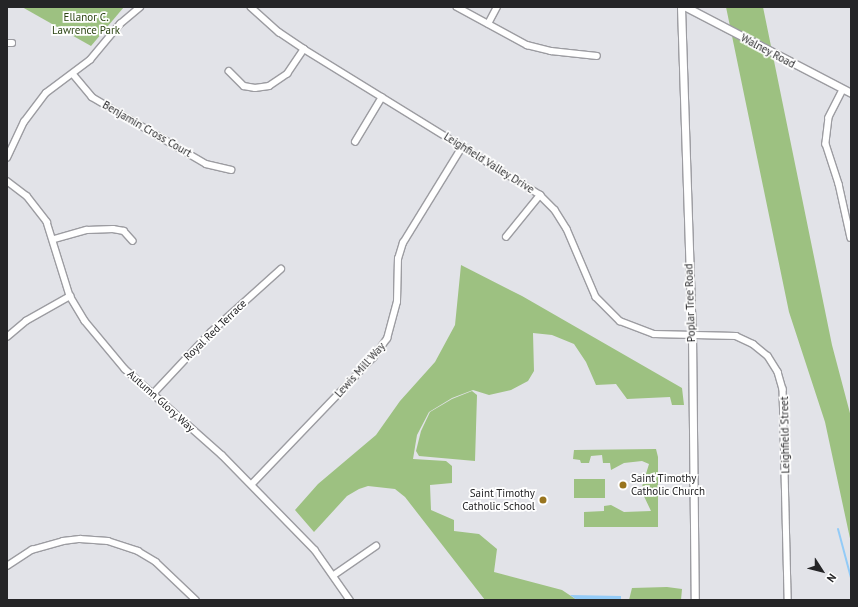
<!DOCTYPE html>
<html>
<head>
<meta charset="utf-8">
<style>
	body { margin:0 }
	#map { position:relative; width:858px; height:607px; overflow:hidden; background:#e2e3e8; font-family:"PT Sans",sans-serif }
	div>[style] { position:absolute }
	.green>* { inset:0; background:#9dc181; transform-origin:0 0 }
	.water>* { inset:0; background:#93cbf7 }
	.stream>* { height:2px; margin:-1px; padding:0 1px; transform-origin:1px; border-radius:1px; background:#93cbf7 }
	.roads { filter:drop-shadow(1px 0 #9c9ca1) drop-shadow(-1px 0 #9c9ca1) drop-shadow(0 1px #9c9ca1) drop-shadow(0 -1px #9c9ca1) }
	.minor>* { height:5.5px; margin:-2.75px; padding:0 2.75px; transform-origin:2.75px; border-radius:2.75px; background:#fff }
	.secondary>* { height:7px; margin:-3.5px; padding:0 3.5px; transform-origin:3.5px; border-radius:3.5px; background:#fff }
	.dots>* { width:11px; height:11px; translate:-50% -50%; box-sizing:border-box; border:2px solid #fff; border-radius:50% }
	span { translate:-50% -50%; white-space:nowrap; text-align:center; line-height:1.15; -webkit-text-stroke:3.5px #fff; paint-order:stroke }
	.park-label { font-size:11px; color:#2b4412 }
	.street-label { font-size:11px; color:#252527 }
	.poi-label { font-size:11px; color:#252527 }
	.left { translate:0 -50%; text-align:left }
	.right { translate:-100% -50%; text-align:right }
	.frame { position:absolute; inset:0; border:8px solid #252527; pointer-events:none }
	.north { position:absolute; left:802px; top:551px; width:40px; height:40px; -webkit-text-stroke:3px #fff; paint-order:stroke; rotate:126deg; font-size:11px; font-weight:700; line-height:16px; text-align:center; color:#252527 }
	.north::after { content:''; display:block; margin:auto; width:14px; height:18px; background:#252527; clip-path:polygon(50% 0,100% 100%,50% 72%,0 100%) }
</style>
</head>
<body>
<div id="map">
	<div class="green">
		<i style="clip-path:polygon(22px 7px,124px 7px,91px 46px)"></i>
		<i style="clip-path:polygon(726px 7px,763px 7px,832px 345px,851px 417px,851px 543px,825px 422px,789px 312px)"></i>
		<i style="clip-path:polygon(461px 265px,522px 296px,682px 388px,684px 405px,672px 405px,670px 397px,627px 399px,616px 384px,596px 385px,586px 362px,574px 344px,552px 335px,533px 333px,534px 371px,528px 381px,511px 390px,489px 395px,473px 390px,452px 398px,429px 412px,417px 435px,413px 459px,446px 461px,452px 466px,452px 483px,430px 485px,431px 510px,454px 520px,454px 531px,479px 534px,497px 549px,494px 572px,562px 590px,577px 600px,485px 600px,405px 497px,395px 489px,368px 486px,359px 489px,347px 496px,314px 532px,295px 510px,318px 484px,376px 435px,400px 401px,435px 362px,455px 325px)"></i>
		<i style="clip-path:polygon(472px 391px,477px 395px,475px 461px,419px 456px,416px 451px,421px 431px,430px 412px,452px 399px)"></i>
		<i style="clip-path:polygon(656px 449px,658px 457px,658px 527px,584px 527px,584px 512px,604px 511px,604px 506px,611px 505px,624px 512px,651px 511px,641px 490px,649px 464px,642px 461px,624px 463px,611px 470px,610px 463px,603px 463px,602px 455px,591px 456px,589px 463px,581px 463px,580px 460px,573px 459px,574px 450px)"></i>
		<i style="left:574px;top:479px;width:31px;height:19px"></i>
		<i style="clip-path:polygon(667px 587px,682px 589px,681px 600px,629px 600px,632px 588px)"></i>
	</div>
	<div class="water">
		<i style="clip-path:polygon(570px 595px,621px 596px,621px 600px,577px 600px)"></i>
	</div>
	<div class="stream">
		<i style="left:838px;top:529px;width:51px;rotate:75.1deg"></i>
	</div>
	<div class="roads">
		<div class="minor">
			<i style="left:251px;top:7px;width:38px;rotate:42deg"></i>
			<i style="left:279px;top:32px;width:30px;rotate:34deg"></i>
			<i style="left:304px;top:49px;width:278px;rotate:31.7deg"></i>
			<i style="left:540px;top:195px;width:21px;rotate:45deg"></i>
			<i style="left:555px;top:210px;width:22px;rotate:58deg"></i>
			<i style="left:567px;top:229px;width:74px;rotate:66.9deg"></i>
			<i style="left:596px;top:297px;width:34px;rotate:45deg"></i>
			<i style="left:620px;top:321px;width:36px;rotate:21deg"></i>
			<i style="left:654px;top:334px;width:82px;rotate:1.4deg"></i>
			<i style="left:736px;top:336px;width:19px;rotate:25deg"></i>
			<i style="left:753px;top:344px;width:19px;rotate:39deg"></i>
			<i style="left:768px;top:356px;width:19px;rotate:58deg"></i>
			<i style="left:778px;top:372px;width:18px;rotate:74deg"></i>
			<i style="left:783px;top:389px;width:211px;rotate:88.6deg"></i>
			<i style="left:457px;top:7px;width:80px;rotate:28.5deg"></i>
			<i style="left:527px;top:45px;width:25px;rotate:14deg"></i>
			<i style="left:551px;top:51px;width:46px;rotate:6.2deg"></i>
			<i style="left:488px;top:24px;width:19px;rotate:-62deg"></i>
			<i style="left:7px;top:43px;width:5px"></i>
			<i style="left:229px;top:71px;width:21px;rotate:45deg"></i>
			<i style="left:244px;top:86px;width:11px;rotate:10deg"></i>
			<i style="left:255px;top:88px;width:14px;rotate:-8deg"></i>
			<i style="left:269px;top:86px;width:22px;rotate:-34deg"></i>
			<i style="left:287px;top:74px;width:30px;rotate:-56deg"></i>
			<i style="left:73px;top:74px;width:30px;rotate:50deg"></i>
			<i style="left:92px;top:97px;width:132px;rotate:30.4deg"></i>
			<i style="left:206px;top:164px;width:26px;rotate:13deg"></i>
			<i style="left:843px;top:90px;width:31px;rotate:117deg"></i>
			<i style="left:829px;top:118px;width:26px;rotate:97deg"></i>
			<i style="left:826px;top:144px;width:42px;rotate:72deg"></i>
			<i style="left:839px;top:184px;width:55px;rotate:77.5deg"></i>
			<i style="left:355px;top:142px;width:52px;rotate:-59deg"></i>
			<i style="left:7px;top:158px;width:40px;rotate:-65deg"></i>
			<i style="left:24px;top:122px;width:36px;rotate:-53deg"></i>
			<i style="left:46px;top:93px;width:55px;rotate:-36.9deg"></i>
			<i style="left:90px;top:60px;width:47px;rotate:-50.2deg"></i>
			<i style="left:120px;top:24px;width:26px;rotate:-40deg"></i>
			<i style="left:7px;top:181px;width:25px;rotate:37deg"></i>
			<i style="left:27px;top:196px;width:33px;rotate:52deg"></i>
			<i style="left:47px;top:222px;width:77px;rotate:72.7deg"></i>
			<i style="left:70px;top:296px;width:29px;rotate:59deg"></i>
			<i style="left:85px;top:321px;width:62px;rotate:50.2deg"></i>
			<i style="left:125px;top:369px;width:130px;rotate:41.6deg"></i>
			<i style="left:222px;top:455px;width:133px;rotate:45.6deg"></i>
			<i style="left:315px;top:550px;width:61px;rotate:55deg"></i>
			<i style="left:506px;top:237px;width:54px;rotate:-51deg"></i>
			<i style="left:55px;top:239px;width:33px;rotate:-16deg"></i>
			<i style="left:87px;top:230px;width:26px;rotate:-2deg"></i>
			<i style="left:113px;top:229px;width:11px;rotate:10deg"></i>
			<i style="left:124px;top:231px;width:13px;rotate:48deg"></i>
			<i style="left:7px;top:337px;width:25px;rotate:-40deg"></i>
			<i style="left:26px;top:321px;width:51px;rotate:-29.6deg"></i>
			<i style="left:152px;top:395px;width:86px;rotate:-46.9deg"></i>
			<i style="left:211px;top:332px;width:94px;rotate:-42deg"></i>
			<i style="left:252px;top:484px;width:175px;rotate:-46.2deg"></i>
			<i style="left:373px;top:358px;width:24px;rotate:-54deg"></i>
			<i style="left:387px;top:339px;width:38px;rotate:-75deg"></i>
			<i style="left:397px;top:302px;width:43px;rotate:-88.7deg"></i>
			<i style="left:398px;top:259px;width:17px;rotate:-73deg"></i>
			<i style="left:403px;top:243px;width:113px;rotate:-58.4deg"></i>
			<i style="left:7px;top:566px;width:30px;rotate:-33deg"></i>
			<i style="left:32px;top:550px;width:32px;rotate:-16deg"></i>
			<i style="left:63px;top:541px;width:17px;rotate:-7deg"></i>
			<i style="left:80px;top:539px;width:28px;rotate:4deg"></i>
			<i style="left:108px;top:541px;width:32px;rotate:18deg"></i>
			<i style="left:138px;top:551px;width:21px;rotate:31deg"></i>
			<i style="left:156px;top:562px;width:55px;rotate:43.5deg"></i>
			<i style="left:334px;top:575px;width:51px;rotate:-34.6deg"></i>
		</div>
		<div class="secondary">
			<i style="left:681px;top:7px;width:327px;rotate:88.1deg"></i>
			<i style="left:692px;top:334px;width:266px;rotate:89.4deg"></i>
			<i style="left:686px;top:7px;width:186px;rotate:27.5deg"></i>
		</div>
	</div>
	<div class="dots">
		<i style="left:623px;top:485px;background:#99751f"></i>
		<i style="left:543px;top:500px;background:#99751f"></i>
	</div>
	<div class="park-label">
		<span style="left:86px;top:24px">Ellanor C.<br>Lawrence Park</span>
	</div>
	<div class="street-label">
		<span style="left:768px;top:51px;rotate:28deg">Walney Road</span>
		<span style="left:147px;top:129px;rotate:30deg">Benjamin Cross Court</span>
		<span style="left:489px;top:163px;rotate:32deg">Leighfield Valley Drive</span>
		<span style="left:690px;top:303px;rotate:-92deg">Poplar Tree Road</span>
		<span style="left:215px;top:330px;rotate:-44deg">Royal Red Terrace</span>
		<span style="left:360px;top:370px;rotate:-48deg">Lewis Mill Way</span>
		<span style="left:161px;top:401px;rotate:42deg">Autumn Glory Way</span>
		<span style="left:785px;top:435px;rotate:-91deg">Leighfield Street</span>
	</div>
	<div class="poi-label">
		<span class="left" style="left:631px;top:485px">Saint Timothy<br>Catholic Church</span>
		<span class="right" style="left:535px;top:500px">Saint Timothy<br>Catholic School</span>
	</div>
	<div class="frame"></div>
	<div class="north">N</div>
</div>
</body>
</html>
